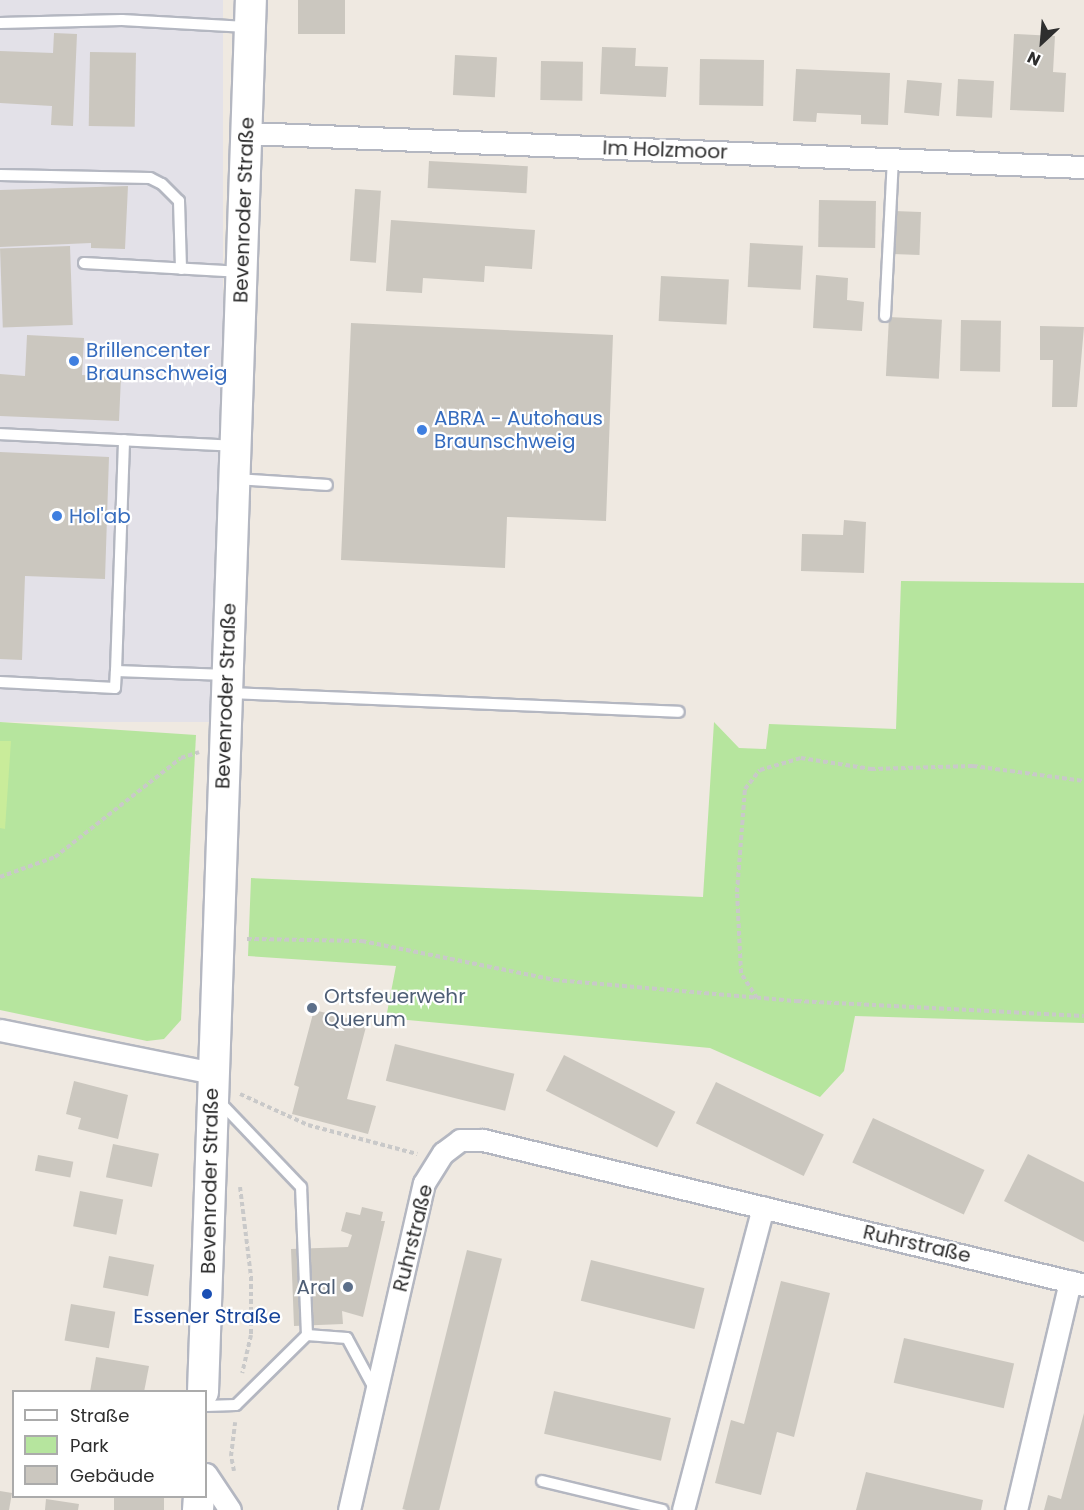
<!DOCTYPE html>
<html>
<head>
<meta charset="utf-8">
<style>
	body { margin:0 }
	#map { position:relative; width:1084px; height:1510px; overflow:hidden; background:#efe9e1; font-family:Poppins,sans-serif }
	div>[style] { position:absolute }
	.industrial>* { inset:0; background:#e3e1e8; transform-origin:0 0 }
	.green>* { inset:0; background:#b6e59e }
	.pitch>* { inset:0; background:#c9ec9a }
	.building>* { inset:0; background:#cbc7bf; transform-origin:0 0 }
	.path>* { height:4px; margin-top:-2px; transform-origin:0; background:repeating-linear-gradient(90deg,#c9c9c9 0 4.5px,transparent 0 7.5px) }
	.roads { filter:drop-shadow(2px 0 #b4b7c1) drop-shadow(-2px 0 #b4b7c1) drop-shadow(0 2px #b4b7c1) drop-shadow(0 -2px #b4b7c1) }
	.service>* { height:10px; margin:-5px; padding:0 5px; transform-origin:5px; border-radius:5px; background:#fff }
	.minor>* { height:21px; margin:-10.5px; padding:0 10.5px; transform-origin:10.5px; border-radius:10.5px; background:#fff }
	.secondary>* { height:30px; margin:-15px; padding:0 15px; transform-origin:15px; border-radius:15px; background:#fff }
	.dots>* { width:16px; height:16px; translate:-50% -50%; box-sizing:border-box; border:3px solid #fff; border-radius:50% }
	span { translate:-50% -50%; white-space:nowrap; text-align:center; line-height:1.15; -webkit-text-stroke:4.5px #fff; paint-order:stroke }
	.street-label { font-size:20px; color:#2e2e2e }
	.shop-label { font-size:20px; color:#366cbe }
	.left { translate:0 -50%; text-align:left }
	.service-label { font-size:20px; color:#4e5e75 }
	.right { translate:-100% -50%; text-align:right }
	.transit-label { font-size:20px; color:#164399 }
	.legend { position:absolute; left:12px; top:1390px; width:195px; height:108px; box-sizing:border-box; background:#fff; border:2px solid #ababab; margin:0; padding:8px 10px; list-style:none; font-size:18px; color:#2e2e2e }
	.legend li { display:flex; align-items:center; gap:12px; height:30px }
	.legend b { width:30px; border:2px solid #ababab }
	.north { position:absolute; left:1012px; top:12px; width:60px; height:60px; -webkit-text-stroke:4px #fff; paint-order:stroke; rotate:206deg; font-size:16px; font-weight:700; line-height:24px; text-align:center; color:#2e2e2e }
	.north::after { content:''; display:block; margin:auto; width:21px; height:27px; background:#2e2e2e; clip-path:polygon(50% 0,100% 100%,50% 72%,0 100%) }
</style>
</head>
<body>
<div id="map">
	<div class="industrial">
		<i style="left:0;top:0;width:223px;height:722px"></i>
	</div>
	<div class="green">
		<i style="clip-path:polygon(901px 581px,1084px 583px,1084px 1023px,855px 1016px,844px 1071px,820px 1097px,710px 1048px,386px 1018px,396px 966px,248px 956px,251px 878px,703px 897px,714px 722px,739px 748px,766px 749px,769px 724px,896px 729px)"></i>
		<i style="clip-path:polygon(0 722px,196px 735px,181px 1020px,164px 1039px,147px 1041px,0 1010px)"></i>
	</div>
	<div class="pitch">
		<i style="clip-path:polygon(0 741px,11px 741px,5px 829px,0 828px)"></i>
	</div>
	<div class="building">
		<i style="left:298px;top:0;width:47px;height:34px"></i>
		<i style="clip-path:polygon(54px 33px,77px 34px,73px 126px,51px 125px,52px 106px,0 103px,0 51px,53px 53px)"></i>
		<i style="clip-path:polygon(1014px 34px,1055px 36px,1053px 72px,1066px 73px,1064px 112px,1010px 110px)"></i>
		<i style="clip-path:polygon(602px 47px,636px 48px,635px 66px,668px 67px,666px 97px,600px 94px)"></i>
		<i style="left:90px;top:52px;width:46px;height:74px;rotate:1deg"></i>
		<i style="left:455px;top:55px;width:42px;height:40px;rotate:3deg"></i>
		<i style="left:700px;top:59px;width:64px;height:46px;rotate:1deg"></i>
		<i style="left:541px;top:61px;width:42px;height:39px;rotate:1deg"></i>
		<i style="clip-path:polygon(796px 69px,890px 73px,888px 125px,861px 124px,861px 115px,817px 113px,816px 122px,793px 121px)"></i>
		<i style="left:958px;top:79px;width:36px;height:37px;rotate:3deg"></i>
		<i style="left:907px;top:80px;width:35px;height:33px;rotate:5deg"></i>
		<i style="left:429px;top:161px;width:99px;height:27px;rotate:3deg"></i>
		<i style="clip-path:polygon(128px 186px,125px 249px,91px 248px,91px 243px,0 247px,0 190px)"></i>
		<i style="left:355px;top:189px;width:26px;height:72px;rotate:4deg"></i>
		<i style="left:819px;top:200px;width:57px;height:47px;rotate:1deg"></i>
		<i style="left:894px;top:211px;width:27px;height:43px;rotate:2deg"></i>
		<i style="clip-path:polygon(391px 220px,535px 230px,532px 269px,485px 266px,484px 282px,423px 278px,422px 293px,386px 291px)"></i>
		<i style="left:750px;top:243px;width:53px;height:44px;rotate:3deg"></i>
		<i style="left:70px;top:246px;width:79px;height:70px;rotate:88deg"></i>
		<i style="clip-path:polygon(816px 275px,848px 278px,847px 300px,864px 302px,862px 331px,813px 328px)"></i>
		<i style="left:661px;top:276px;width:68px;height:45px;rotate:3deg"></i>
		<i style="left:889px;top:317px;width:53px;height:59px;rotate:3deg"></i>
		<i style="left:961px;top:320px;width:40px;height:51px;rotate:1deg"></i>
		<i style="clip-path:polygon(351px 323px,613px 335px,606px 521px,507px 517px,505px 568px,341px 560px)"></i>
		<i style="clip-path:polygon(1040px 326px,1084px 327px,1077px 407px,1052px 407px,1053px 360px,1040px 360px)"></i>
		<i style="clip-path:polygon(27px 335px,84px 338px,82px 375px,121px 377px,119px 421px,0 416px,0 374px,25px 376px)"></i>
		<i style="clip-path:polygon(0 452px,109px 457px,105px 579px,25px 576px,22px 660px,0 659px)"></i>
		<i style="clip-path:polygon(844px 520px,866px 522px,864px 573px,801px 571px,802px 534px,843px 535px)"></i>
		<i style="clip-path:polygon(314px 1010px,367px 1023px,347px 1099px,376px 1106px,368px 1134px,292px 1114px,299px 1087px,294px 1085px)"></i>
		<i style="left:395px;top:1044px;width:123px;height:38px;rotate:14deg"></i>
		<i style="left:564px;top:1055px;width:125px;height:40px;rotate:27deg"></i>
		<i style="clip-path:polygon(74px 1081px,128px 1095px,118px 1139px,78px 1129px,81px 1118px,66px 1114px)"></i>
		<i style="left:716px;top:1082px;width:120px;height:46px;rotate:26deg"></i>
		<i style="left:873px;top:1118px;width:123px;height:49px;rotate:25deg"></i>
		<i style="left:113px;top:1144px;width:47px;height:34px;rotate:12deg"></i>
		<i style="clip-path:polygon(1028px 1154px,1084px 1182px,1084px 1242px,1004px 1201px)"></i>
		<i style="left:38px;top:1155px;width:36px;height:16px;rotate:11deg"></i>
		<i style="left:80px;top:1191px;width:44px;height:36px;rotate:11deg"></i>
		<i style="clip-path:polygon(362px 1207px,383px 1212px,381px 1221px,385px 1221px,363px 1317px,342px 1311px,343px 1324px,294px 1326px,291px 1249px,348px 1247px,352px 1235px,341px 1231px,346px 1212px,360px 1215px)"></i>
		<i style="left:467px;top:1250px;width:36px;height:267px;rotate:14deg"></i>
		<i style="left:109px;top:1256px;width:46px;height:32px;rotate:11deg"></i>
		<i style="left:591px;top:1260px;width:117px;height:42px;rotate:14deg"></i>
		<i style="clip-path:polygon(781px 1281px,830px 1293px,794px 1437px,777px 1432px,761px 1495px,715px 1483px,731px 1420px,744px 1424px)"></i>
		<i style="left:71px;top:1304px;width:45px;height:37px;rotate:10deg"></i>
		<i style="left:904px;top:1338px;width:113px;height:46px;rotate:13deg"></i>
		<i style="clip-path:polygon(96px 1357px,149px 1366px,144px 1392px,90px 1392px)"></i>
		<i style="left:554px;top:1391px;width:120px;height:44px;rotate:13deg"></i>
		<i style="clip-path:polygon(1084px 1413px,1084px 1510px,1044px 1510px,1048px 1495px,1061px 1499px)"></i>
		<i style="clip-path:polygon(866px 1472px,983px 1500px,981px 1510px,856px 1510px)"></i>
		<i style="clip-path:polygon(0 1491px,12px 1493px,9px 1510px,0 1510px)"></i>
		<i style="left:114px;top:1496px;width:50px;height:14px"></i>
		<i style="clip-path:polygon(46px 1499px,79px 1504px,78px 1510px,45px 1510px)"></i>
	</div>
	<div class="path">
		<i style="left:0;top:877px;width:59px;rotate:-20deg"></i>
		<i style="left:55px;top:857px;width:160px;rotate:-38.2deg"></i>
		<i style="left:181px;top:758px;width:19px;rotate:-18deg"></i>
		<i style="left:247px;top:939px;width:115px;rotate:1deg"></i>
		<i style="left:362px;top:941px;width:197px;rotate:11.4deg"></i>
		<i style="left:555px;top:980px;width:243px;rotate:5deg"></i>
		<i style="left:797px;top:1001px;width:287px;rotate:3deg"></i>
		<i style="left:757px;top:998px;width:30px;rotate:-123deg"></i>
		<i style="left:741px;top:973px;width:81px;rotate:-92.8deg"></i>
		<i style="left:737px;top:892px;width:103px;rotate:-85.6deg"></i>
		<i style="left:745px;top:789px;width:24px;rotate:-52deg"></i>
		<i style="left:760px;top:770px;width:43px;rotate:-16.3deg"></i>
		<i style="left:801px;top:758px;width:71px;rotate:8.9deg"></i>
		<i style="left:871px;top:769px;width:102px;rotate:-1.7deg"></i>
		<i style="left:973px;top:766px;width:112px;rotate:7.7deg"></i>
		<i style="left:240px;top:1094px;width:75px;rotate:24.5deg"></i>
		<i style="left:308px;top:1125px;width:113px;rotate:14.9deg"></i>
		<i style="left:240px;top:1187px;width:91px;rotate:83deg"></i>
		<i style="left:251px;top:1277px;width:58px;rotate:90deg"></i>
		<i style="left:251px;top:1335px;width:39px;rotate:103deg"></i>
		<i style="left:234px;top:1471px;width:15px;rotate:-101deg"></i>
		<i style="left:231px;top:1456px;width:34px;rotate:-83deg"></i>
	</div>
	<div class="roads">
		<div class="service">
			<i style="left:0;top:23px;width:122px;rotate:-1.4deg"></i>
			<i style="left:122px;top:20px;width:125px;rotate:3.2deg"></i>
			<i style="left:0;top:175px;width:150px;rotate:1.1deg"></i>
			<i style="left:150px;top:178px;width:13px;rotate:27deg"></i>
			<i style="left:162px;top:184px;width:24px;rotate:45deg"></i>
			<i style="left:179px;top:201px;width:68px;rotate:88.3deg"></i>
			<i style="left:84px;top:263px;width:154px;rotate:3.3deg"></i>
			<i style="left:885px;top:316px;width:157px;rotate:-87.1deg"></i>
			<i style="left:0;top:434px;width:233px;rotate:2.9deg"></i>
			<i style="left:237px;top:479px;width:90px;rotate:3.8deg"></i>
			<i style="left:116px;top:671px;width:231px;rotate:-88deg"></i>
			<i style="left:0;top:682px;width:115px;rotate:3deg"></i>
			<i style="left:115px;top:688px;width:17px;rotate:-87deg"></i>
			<i style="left:116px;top:671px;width:111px;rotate:2.1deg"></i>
			<i style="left:229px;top:693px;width:450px;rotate:2.4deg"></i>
			<i style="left:307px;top:1335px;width:40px;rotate:4.3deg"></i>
			<i style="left:347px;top:1338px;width:59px;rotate:61.7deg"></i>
			<i style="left:206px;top:1406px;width:30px;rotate:-2deg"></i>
			<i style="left:236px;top:1405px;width:100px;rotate:-44.6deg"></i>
			<i style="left:307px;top:1335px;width:148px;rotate:-92.3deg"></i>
			<i style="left:301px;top:1187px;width:120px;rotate:-133.7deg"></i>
			<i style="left:542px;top:1481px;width:124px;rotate:13.5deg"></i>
		</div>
		<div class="minor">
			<i style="left:247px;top:133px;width:838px;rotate:2.33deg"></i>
			<i style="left:0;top:1030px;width:217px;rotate:11.4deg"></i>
			<i style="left:206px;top:1474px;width:43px;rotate:56.3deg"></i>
			<i style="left:349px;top:1510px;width:335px;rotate:-77.1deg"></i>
			<i style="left:424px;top:1183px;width:36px;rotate:-58deg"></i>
			<i style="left:443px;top:1153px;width:21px;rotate:-37deg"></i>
			<i style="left:460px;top:1140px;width:23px"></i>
			<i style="left:483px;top:1140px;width:618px;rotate:13.56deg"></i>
			<i style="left:683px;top:1510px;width:313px;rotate:-75.2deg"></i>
			<i style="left:1016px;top:1510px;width:235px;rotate:-76.7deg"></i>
		</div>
		<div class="secondary">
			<i style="left:203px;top:1392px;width:1393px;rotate:-88.03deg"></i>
			<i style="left:198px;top:1510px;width:14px;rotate:-86deg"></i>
		</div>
	</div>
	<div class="dots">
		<i style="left:74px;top:361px;background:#3f7fe0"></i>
		<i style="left:422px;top:430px;background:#3f7fe0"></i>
		<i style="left:57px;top:516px;background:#3f7fe0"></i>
		<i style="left:312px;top:1008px;background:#5c6f8a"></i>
		<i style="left:348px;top:1287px;background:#5c6f8a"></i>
		<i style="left:207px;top:1294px;background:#1a4fb4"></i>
	</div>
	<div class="street-label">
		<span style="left:665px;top:150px;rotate:2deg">Im Holzmoor</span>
		<span style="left:244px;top:210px;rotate:-88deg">Bevenroder Straße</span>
		<span style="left:226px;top:696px;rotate:-88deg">Bevenroder Straße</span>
		<span style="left:210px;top:1181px;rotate:-89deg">Bevenroder Straße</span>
		<span style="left:413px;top:1238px;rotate:-76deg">Ruhrstraße</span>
		<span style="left:917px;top:1244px;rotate:13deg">Ruhrstraße</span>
	</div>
	<div class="shop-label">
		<span class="left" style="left:86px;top:362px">Brillencenter<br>Braunschweig</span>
		<span class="left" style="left:434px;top:430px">ABRA - Autohaus<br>Braunschweig</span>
		<span class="left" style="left:69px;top:516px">Hol'ab</span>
	</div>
	<div class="service-label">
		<span class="left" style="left:324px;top:1008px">Ortsfeuerwehr<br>Querum</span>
		<span class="right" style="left:336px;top:1287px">Aral</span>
	</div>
	<div class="transit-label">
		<span style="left:207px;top:1316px">Essener Straße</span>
	</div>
	<ul class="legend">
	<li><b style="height:8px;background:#fff"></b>Straße</li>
	<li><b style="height:16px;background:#b6e59e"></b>Park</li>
	<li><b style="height:16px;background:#cbc7bf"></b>Gebäude</li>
	</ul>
	<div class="north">N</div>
</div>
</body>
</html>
